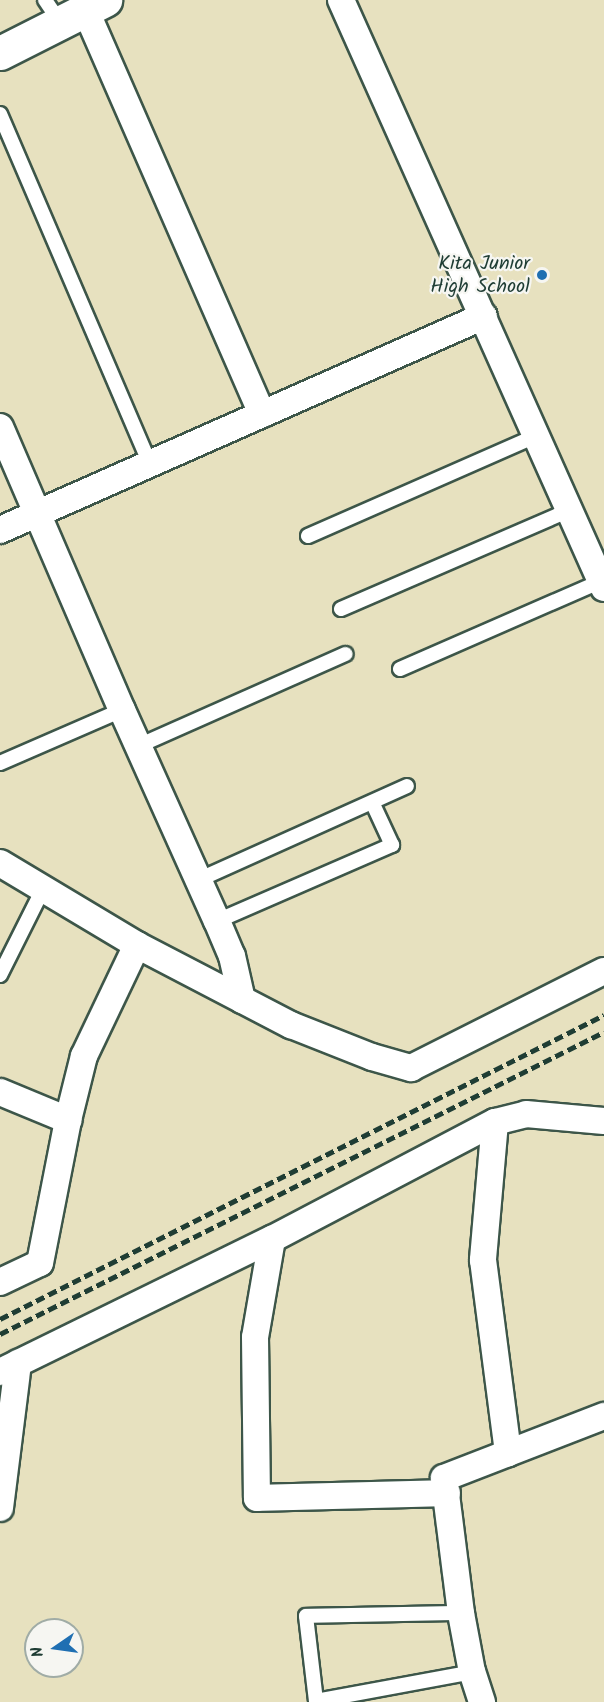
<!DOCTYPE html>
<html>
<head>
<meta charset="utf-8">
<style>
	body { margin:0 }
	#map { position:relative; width:604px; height:1702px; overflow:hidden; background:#e7e1bf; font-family:Kalam,sans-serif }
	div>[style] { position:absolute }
	.roads { filter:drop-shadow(2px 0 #3d5649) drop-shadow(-2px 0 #3d5649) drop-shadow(0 2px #3d5649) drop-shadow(0 -2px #3d5649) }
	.lane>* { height:14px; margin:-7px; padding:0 7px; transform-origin:7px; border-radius:7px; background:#fff }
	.street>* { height:26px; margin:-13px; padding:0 13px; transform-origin:13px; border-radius:13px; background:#fff }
	.secondary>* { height:33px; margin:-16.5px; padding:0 16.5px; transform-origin:16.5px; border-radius:16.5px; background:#fff }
	.rail>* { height:4.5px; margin-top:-2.25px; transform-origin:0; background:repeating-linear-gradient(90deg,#1f3d34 0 9px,transparent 0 13.5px) }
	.dots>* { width:16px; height:16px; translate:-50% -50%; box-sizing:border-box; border:3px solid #f6f6f2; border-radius:50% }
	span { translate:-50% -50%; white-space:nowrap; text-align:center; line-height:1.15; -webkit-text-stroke:4.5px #f6f6f2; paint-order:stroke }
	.poi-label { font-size:20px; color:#1f3d34 }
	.right { translate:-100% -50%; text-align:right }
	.north { position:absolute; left:24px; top:1618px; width:60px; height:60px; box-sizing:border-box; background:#f6f6f2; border:2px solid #a0aca6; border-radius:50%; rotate:257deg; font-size:16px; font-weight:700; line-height:24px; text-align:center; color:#1f3d34 }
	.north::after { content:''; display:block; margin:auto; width:21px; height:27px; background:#1f6fb2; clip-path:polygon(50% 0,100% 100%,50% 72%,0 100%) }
</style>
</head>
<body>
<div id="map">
	<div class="roads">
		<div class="lane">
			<i style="left:45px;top:0;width:27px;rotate:56deg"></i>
			<i style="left:0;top:114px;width:381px;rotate:66.8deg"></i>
			<i style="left:308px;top:536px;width:249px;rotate:-23.7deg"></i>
			<i style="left:341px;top:609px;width:247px;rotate:-23.4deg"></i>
			<i style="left:400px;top:669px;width:219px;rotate:-23.6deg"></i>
			<i style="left:138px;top:746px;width:227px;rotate:-23.9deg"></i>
			<i style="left:0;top:763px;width:133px;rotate:-23.5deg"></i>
			<i style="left:198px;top:880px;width:229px;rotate:-24.2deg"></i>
			<i style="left:217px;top:921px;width:191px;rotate:-23.5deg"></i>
			<i style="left:392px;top:845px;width:47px;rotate:-114.9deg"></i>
			<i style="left:0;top:975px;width:98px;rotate:-63.4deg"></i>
			<i style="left:461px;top:1613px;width:155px;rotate:178.9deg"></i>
			<i style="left:306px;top:1616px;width:86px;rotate:83.3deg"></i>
			<i style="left:316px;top:1701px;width:159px;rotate:-10.5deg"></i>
		</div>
		<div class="street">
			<i style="left:341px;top:0;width:644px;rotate:65.9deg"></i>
			<i style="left:86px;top:11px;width:440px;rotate:66.4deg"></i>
			<i style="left:0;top:427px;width:308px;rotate:66.7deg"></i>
			<i style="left:122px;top:710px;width:231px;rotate:65.8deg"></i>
			<i style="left:217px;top:921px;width:38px;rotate:67deg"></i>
			<i style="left:232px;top:956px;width:45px;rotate:77.2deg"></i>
			<i style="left:0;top:530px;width:529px;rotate:-23.85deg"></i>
			<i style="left:0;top:863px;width:160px;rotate:30.9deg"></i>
			<i style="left:137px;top:945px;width:174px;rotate:27.5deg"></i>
			<i style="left:291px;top:1025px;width:87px;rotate:21.6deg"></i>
			<i style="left:372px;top:1057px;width:41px;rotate:15.8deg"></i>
			<i style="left:411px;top:1068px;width:216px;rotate:-26.7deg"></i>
			<i style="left:0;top:1092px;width:74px;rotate:22.4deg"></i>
			<i style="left:495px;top:1122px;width:139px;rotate:95deg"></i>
			<i style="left:483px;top:1260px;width:195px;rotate:82.6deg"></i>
			<i style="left:272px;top:1239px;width:99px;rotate:99.8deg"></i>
			<i style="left:255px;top:1337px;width:161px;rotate:89.3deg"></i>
			<i style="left:257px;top:1498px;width:190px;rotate:-1.5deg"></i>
			<i style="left:0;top:1282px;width:44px;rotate:-25.4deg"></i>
			<i style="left:40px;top:1263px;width:146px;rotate:-78.9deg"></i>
			<i style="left:68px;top:1120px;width:66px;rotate:-76deg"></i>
			<i style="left:84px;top:1056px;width:123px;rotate:-64.5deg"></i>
			<i style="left:0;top:1372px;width:303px;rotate:-26.1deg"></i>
			<i style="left:272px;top:1239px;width:252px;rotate:-27.7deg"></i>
			<i style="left:495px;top:1122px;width:32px;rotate:-14deg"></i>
			<i style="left:526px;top:1114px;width:78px;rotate:5.1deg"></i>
			<i style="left:0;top:1508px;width:146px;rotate:-82.9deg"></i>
			<i style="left:482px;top:1702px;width:32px;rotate:-108deg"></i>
			<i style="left:472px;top:1672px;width:60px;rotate:-100.6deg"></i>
			<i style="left:461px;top:1613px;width:136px;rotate:-97.2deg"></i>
			<i style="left:444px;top:1478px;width:172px;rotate:-21.2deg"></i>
		</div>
		<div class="secondary">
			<i style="left:0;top:53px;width:118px;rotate:-26.8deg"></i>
		</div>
	</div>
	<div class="rail">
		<i style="left:0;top:1319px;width:676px;rotate:-26.72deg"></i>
		<i style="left:0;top:1334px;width:675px;rotate:-26.57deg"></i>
	</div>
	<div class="dots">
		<i style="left:542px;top:275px;background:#1f6fb2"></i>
	</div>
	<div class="poi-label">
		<span class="right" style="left:530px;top:276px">Kita Junior<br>High School</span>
	</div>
	<div class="north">N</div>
</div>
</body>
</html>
